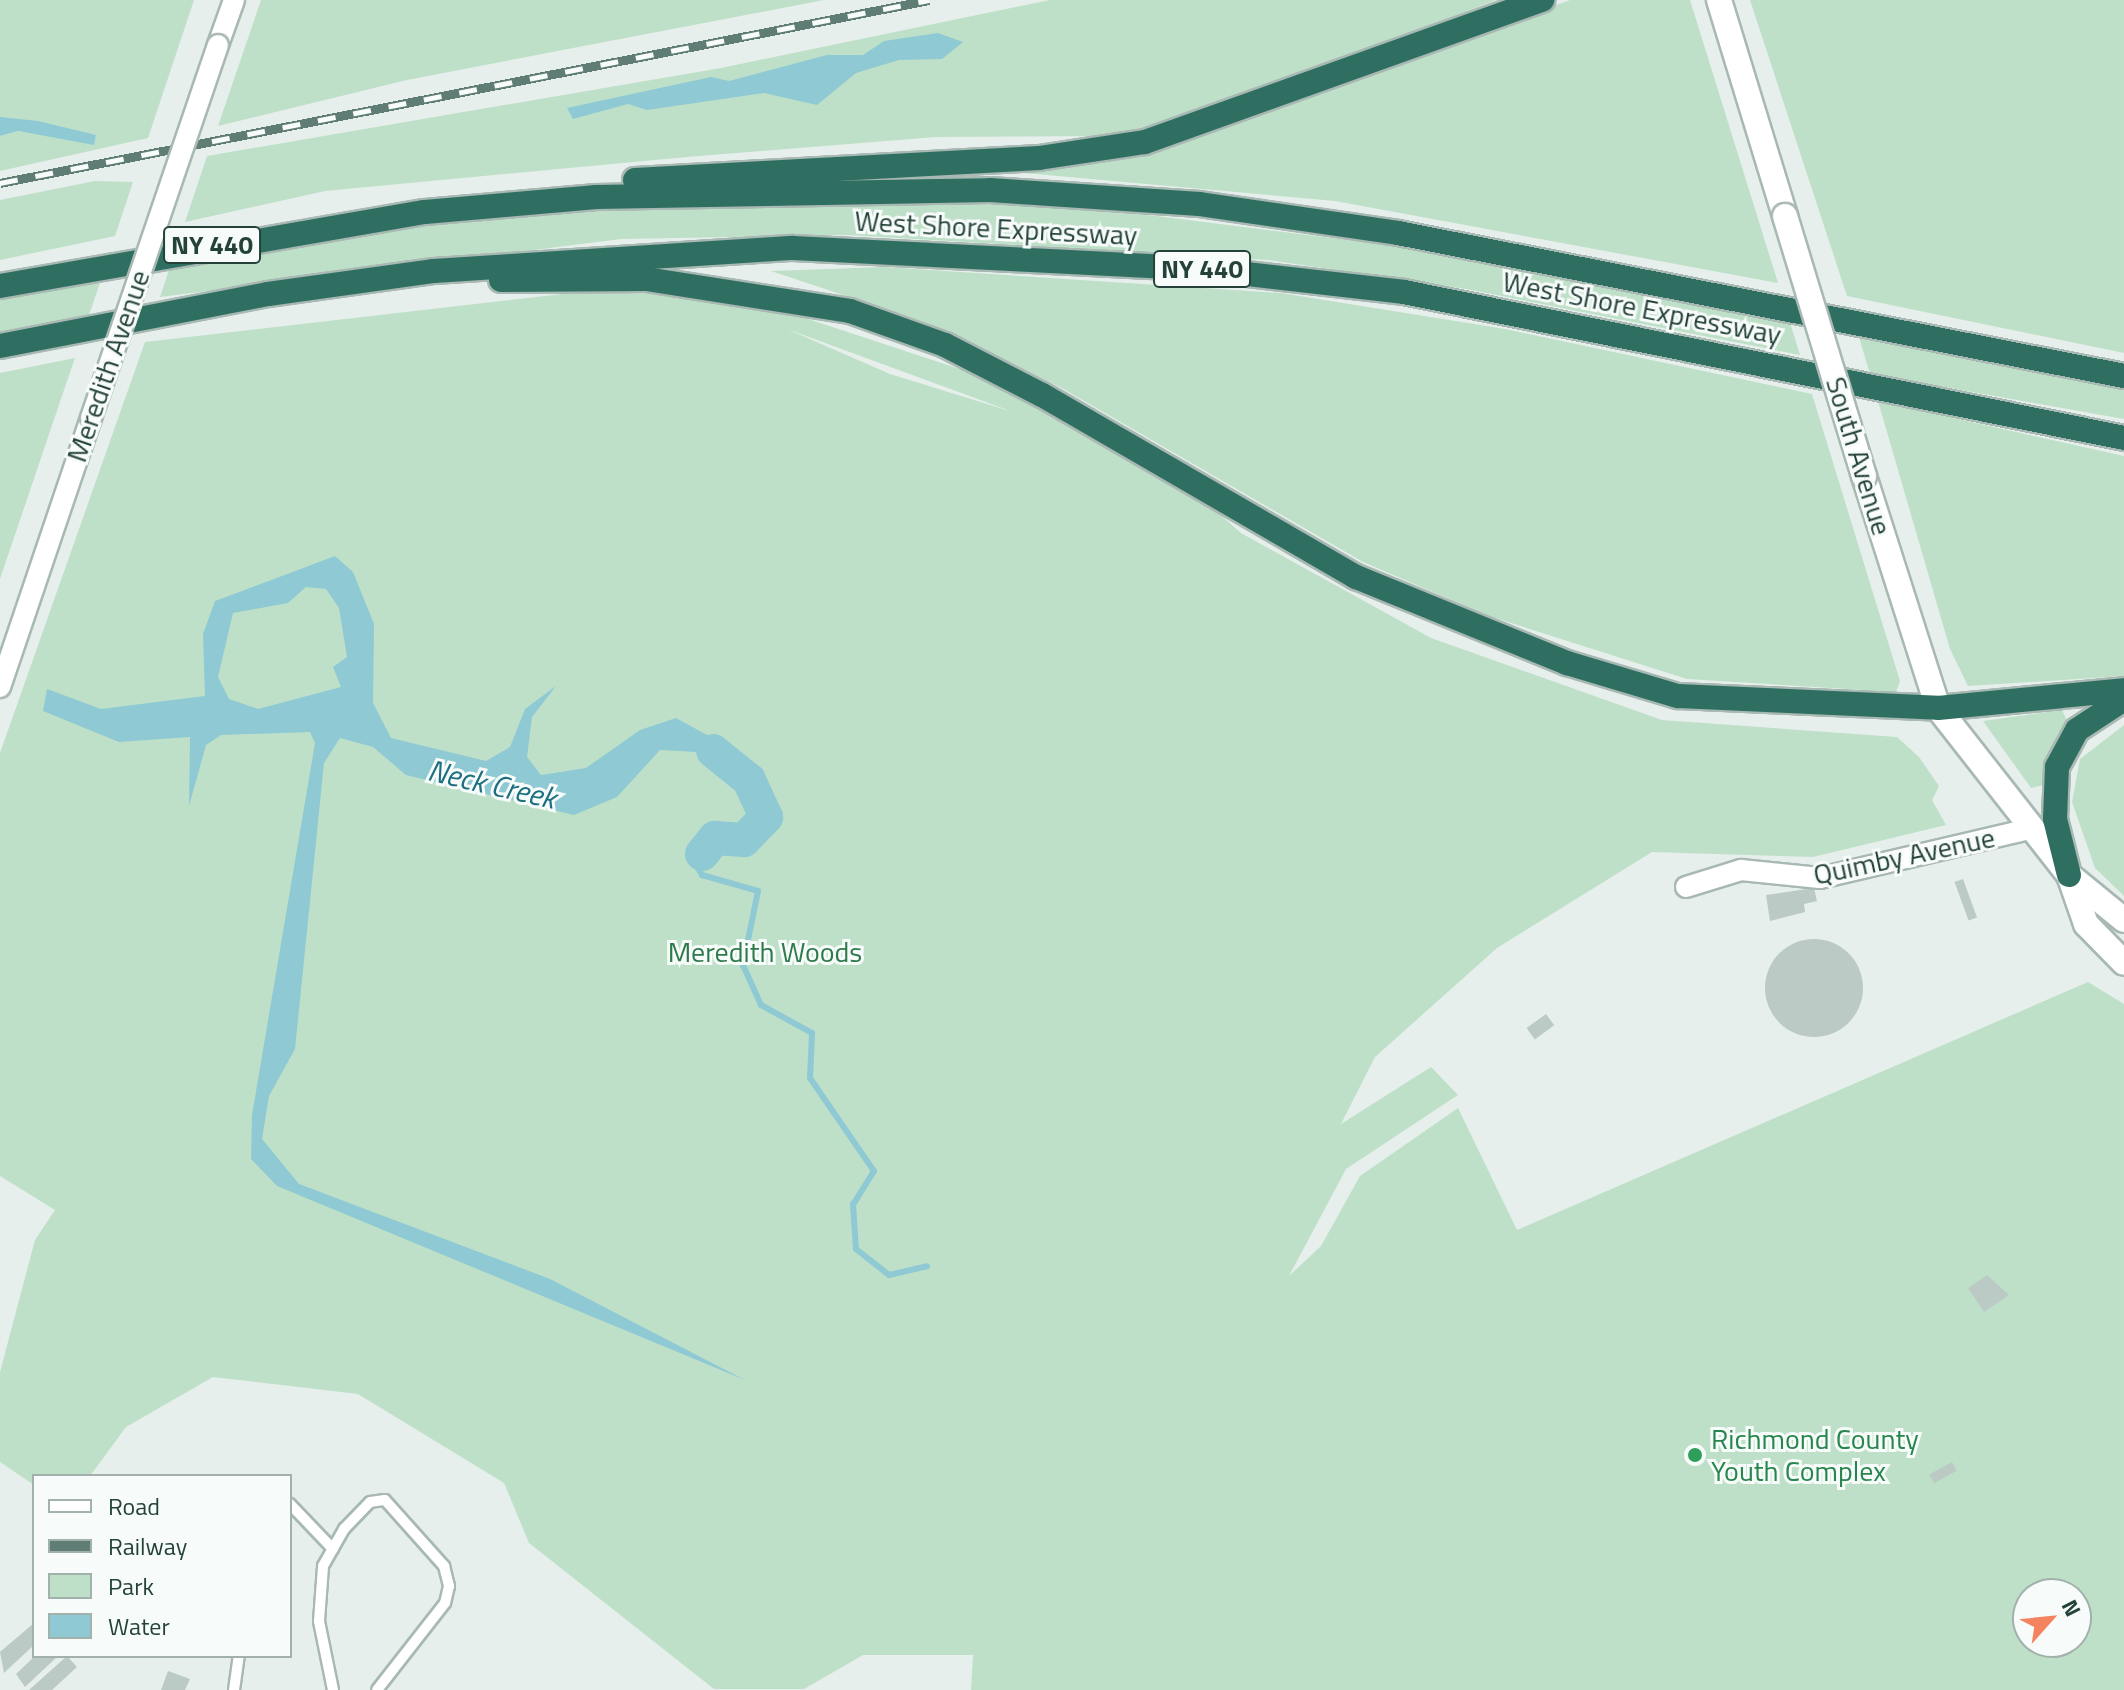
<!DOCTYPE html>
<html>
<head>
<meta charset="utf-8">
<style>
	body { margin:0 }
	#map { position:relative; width:2124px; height:1690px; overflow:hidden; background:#e6efeb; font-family:"Titillium Web",sans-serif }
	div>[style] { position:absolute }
	.green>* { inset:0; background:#bfe0c8 }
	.water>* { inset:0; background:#8ec9d4 }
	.stream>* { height:6px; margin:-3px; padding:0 3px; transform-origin:3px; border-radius:3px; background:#8ec9d4 }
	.river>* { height:34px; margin:-17px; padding:0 17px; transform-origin:17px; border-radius:17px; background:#8ec9d4 }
	.building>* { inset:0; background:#bbcac4; transform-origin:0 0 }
	.round { border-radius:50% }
	.roads { filter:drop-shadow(2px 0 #a8b8b2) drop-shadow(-2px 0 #a8b8b2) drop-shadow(0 2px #a8b8b2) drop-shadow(0 -2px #a8b8b2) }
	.service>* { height:10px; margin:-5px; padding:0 5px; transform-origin:5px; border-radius:5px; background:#fff }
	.minor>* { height:20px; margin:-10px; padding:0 10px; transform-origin:10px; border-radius:10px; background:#fff }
	.tertiary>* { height:24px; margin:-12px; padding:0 12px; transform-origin:12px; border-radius:12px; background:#fff }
	.motorway>* { height:24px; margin:-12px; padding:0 12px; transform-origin:12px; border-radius:12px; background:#2f6f62 }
	.rail>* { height:9px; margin-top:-4.5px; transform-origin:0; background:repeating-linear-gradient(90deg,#f7fbf9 0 18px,#5f7d75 0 36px); box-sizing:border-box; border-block:2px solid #5f7d75 }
	.bridges { filter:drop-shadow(2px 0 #a8b8b2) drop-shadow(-2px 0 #a8b8b2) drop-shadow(0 2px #a8b8b2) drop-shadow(0 -2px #a8b8b2) }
	.minor-bridge>* { height:20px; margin:-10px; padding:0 10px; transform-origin:10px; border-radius:10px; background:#fff }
	.tertiary-bridge>* { height:24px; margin:-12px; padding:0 12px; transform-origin:12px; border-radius:12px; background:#fff }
	.dots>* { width:22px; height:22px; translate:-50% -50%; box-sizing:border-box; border:4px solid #f7fbf9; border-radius:50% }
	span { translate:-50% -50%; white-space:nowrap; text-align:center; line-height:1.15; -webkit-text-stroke:6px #f7fbf9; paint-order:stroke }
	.shield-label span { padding:2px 6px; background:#f7fbf9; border:2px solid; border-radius:6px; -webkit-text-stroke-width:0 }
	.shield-label { font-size:26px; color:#24423a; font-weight:700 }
	.street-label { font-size:28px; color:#24423a }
	.park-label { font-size:28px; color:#2d7a4b }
	.leisure-label { font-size:28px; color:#27864d }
	.left { translate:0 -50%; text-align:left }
	.water-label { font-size:30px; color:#1c6f80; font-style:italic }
	.legend { position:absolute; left:32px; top:1474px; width:260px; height:184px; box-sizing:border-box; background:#f7fbf9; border:2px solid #a3b1ad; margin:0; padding:10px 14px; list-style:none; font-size:24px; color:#24423a }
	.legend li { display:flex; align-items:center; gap:16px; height:40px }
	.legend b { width:40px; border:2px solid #a3b1ad }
	.north { position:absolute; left:2012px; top:1578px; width:80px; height:80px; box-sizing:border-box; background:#f7fbf9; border:2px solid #a3b1ad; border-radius:50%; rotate:63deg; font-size:22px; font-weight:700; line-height:32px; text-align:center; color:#24423a }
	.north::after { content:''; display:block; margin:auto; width:28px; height:36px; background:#f4845f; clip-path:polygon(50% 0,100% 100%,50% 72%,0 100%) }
</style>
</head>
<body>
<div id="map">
	<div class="green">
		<i style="clip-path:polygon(0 0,194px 0,148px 138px,0 171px,0 136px,18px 131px,93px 144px,96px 135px,17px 119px,0 125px)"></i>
		<i style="clip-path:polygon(261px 0,824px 0,407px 80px,218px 126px)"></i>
		<i style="clip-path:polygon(1050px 0,1496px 0,1236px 101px,1112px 136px,936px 137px,687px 157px,325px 191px,185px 222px,207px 156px,721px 68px)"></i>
		<i style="clip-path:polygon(1570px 0,1690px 0,1778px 283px,1335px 201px,946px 166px,1189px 138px)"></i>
		<i style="clip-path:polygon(1750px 0,2124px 0,2124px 353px,1847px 296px)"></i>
		<i style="clip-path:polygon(95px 181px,133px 182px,115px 236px,0 260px,0 200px)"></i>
		<i style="clip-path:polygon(849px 199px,1061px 204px,1483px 257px,1789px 319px,1800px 355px,1466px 289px,1268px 260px,848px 235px,621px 239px,160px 297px,170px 267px,413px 225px,616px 206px)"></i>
		<i style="clip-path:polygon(884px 267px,1281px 293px,1505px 329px,1812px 394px,1900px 681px,1896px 692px,1687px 679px,1489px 616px,1363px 562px,1060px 387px,921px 321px,771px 271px)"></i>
		<i style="clip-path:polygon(103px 274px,89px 315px,0 333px,0 294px)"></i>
		<i style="clip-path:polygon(evenodd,614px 288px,760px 303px,981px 376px,1202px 499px,1241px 533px,1431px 638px,1662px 720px,1897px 737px,1919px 757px,1939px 786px,1932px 800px,1946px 825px,1813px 857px,1652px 852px,1497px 948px,1375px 1057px,1341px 1124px,1431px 1067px,1458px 1095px,1346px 1169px,1289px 1276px,1321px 1246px,1360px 1176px,1458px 1108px,1517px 1230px,2088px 982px,2124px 1004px,2124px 1690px,971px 1690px,973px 1655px,863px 1655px,804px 1689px,714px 1689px,529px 1543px,504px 1483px,358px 1394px,213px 1377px,126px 1427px,90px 1476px,34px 1476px,34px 1485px,0 1462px,0 1372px,35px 1240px,55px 1210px,0 1176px,0 753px,145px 342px,614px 288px,787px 329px,1013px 412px,890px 374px,787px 329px,614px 288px,2028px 1594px,2076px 1594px,2076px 1642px,2028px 1642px,2028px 1594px)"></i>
		<i style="clip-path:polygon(1858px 334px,2124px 390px,2124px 419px,1870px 374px)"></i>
		<i style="clip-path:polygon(75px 358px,65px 387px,0 579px,0 373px)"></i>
		<i style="clip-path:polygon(1878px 401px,2124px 456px,2124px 676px,1968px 686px,1950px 649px)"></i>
		<i style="clip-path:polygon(2062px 710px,2069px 725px,2044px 785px,2031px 788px,1983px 721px)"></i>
		<i style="clip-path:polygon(2124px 725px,2124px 896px,2095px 868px,2072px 802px,2080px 759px)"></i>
	</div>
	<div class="water">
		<i style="clip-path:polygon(938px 33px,963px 42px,942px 59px,899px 60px,856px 73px,817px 105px,764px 93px,647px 110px,628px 104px,573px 119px,567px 108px,711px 77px,729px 81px,827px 55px,863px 55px,884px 41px)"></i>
		<i style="clip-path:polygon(0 117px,38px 121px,96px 135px,94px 145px,18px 131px,0 136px)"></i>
		<i style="clip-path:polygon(evenodd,335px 556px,353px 572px,374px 624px,373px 703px,391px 738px,486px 761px,510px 747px,525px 709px,556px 686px,532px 717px,527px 757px,541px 775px,586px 768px,640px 730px,676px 718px,727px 746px,749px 780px,696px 752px,660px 750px,617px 797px,574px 815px,406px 775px,373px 747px,340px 738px,324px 763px,295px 1049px,269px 1096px,262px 1139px,299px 1184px,550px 1279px,745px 1380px,277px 1186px,251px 1159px,252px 1115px,315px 743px,310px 732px,221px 735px,206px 745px,189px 806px,190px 737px,119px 742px,43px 711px,47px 689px,101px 709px,205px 696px,203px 634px,215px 601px,335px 556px,306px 587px,326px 589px,339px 608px,347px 657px,333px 667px,341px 687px,258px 709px,229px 699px,218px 677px,233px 613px,288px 603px,306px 587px)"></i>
	</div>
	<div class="stream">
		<i style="left:702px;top:854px;width:11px;rotate:128deg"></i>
		<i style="left:695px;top:863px;width:14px;rotate:60deg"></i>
		<i style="left:702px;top:875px;width:58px;rotate:15.9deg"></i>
		<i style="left:758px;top:891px;width:76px;rotate:101.5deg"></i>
		<i style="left:743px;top:965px;width:44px;rotate:65.8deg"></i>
		<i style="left:761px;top:1005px;width:58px;rotate:28.8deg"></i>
		<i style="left:812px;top:1033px;width:45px;rotate:92.5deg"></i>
		<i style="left:810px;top:1078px;width:113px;rotate:55.5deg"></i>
		<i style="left:874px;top:1171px;width:39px;rotate:122deg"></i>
		<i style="left:853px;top:1204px;width:45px;rotate:86.2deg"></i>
		<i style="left:856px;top:1249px;width:42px;rotate:38.2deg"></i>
		<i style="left:889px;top:1275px;width:39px;rotate:-13deg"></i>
	</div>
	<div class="river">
		<i style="left:702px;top:854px;width:21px;rotate:-51deg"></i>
		<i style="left:715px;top:838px;width:29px;rotate:4deg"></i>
		<i style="left:744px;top:840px;width:32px;rotate:-46deg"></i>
		<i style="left:766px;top:817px;width:41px;rotate:-114.7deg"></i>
		<i style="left:749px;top:780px;width:46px;rotate:-141.1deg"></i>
	</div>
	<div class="building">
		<i style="left:1963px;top:879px;width:41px;height:9px;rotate:70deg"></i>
		<i style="clip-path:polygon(1814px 888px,1817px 901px,1804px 904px,1805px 912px,1770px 921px,1766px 895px)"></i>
		<i class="round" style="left:1765px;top:939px;width:98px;height:98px"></i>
		<i style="left:1546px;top:1014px;width:14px;height:24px;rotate:54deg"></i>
		<i style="clip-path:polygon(1987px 1275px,2009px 1295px,1984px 1312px,1968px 1288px)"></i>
		<i style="left:1952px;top:1462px;width:10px;height:26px;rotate:61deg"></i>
		<i style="clip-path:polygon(34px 1623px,34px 1645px,4px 1673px,0 1652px)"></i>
		<i style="clip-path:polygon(35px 1656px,58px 1656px,25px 1687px,16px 1674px)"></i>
		<i style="clip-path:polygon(67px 1656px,77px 1667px,52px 1690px,29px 1690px)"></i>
		<i style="clip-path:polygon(168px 1671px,190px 1679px,185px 1690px,161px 1690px)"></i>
	</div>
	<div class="roads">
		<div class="service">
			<i style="left:290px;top:1504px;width:62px;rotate:46.3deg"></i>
			<i style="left:234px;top:1690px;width:34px;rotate:-82deg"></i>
			<i style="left:333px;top:1690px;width:70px;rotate:-101.5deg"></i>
			<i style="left:319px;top:1621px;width:55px;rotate:-85.8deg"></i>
			<i style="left:323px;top:1566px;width:43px;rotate:-60.4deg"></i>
			<i style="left:344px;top:1529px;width:37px;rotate:-46deg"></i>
			<i style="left:370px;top:1502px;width:15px;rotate:-8deg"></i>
			<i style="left:385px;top:1500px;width:89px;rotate:48.2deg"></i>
			<i style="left:444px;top:1566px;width:21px;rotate:76deg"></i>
			<i style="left:449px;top:1586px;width:17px;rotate:103deg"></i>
			<i style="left:445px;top:1603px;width:110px;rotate:128deg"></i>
		</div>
		<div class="minor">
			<i style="left:218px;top:45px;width:48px;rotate:-70.4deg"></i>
			<i style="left:0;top:687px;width:284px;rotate:-71.3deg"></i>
			<i style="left:1686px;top:887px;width:58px;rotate:-17.2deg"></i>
			<i style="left:1741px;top:870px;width:79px;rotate:5.8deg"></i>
			<i style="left:1820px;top:878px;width:215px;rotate:-13.2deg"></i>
		</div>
		<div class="tertiary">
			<i style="left:1719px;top:0;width:226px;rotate:73deg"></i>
			<i style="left:1864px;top:476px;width:244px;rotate:72.3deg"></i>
			<i style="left:1938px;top:708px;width:212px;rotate:51.9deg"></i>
			<i style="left:2069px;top:875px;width:71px;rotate:39.3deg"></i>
			<i style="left:2069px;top:875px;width:52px;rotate:70.9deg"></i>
			<i style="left:2086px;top:924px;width:54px;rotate:45.7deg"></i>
		</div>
		<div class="motorway">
			<i style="left:635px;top:180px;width:405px;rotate:-3.1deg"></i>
			<i style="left:1039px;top:158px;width:107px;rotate:-8.6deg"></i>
			<i style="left:1145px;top:142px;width:422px;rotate:-19.7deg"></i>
			<i style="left:501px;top:280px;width:145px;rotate:-0.4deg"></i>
			<i style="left:646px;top:279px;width:206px;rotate:8.9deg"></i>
			<i style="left:850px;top:311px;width:101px;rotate:19.7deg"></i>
			<i style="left:945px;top:345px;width:109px;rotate:27.3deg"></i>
			<i style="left:1042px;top:395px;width:363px;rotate:30.1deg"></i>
			<i style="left:1356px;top:577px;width:228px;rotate:22.2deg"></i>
			<i style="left:1567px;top:663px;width:116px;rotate:16.6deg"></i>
			<i style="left:1678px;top:696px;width:260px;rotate:2.6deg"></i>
			<i style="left:1938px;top:708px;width:187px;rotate:-5.5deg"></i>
			<i style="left:0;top:286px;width:431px;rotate:-9.9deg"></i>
			<i style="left:425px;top:212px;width:172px;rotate:-5deg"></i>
			<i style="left:596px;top:197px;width:394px;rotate:-1deg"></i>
			<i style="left:990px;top:190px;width:210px;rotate:3.8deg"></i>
			<i style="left:1200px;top:204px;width:200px;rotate:8.3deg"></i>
			<i style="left:1398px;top:233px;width:740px;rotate:11.14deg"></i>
			<i style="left:0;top:346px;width:273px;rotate:-11deg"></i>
			<i style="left:268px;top:294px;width:168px;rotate:-7.9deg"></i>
			<i style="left:434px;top:271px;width:360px;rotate:-3.7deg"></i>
			<i style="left:793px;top:248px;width:411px;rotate:2.9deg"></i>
			<i style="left:1203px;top:269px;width:202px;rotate:6.5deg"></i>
			<i style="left:1404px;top:292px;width:735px;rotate:11.46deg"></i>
			<i style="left:2069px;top:875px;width:58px;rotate:-104deg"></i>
			<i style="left:2055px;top:819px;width:52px;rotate:-87.8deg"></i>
			<i style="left:2057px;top:767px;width:42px;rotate:-61.6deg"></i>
			<i style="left:2077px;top:730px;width:56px;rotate:-33.4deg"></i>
		</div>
	</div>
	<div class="rail">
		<i style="left:0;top:183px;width:947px;rotate:-11.14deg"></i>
	</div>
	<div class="bridges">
		<div class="minor-bridge">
			<i style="left:91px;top:418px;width:394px;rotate:-71.2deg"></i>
		</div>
		<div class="tertiary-bridge">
			<i style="left:1785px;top:216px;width:272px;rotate:73.1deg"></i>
		</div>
	</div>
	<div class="dots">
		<i style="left:1695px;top:1455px;background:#2e9e5b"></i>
	</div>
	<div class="shield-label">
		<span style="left:212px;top:245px">NY 440</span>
		<span style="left:1202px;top:269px">NY 440</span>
	</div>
	<div class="street-label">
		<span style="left:996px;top:228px;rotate:3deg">West Shore Expressway</span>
		<span style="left:1642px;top:308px;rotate:11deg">West Shore Expressway</span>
		<span style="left:108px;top:366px;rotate:-71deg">Meredith Avenue</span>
		<span style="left:1859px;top:456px;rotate:73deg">South Avenue</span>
		<span style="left:1904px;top:856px;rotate:-12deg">Quimby Avenue</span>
	</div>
	<div class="park-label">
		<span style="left:765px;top:952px">Meredith Woods</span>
	</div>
	<div class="leisure-label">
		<span class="left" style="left:1711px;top:1455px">Richmond County<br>Youth Complex</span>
	</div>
	<div class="water-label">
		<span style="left:492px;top:784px;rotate:13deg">Neck Creek</span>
	</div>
	<ul class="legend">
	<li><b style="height:10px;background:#fff"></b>Road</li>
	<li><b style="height:10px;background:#5f7d75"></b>Railway</li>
	<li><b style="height:22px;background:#bfe0c8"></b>Park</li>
	<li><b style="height:22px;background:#8ec9d4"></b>Water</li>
	</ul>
	<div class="north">N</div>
</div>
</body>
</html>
